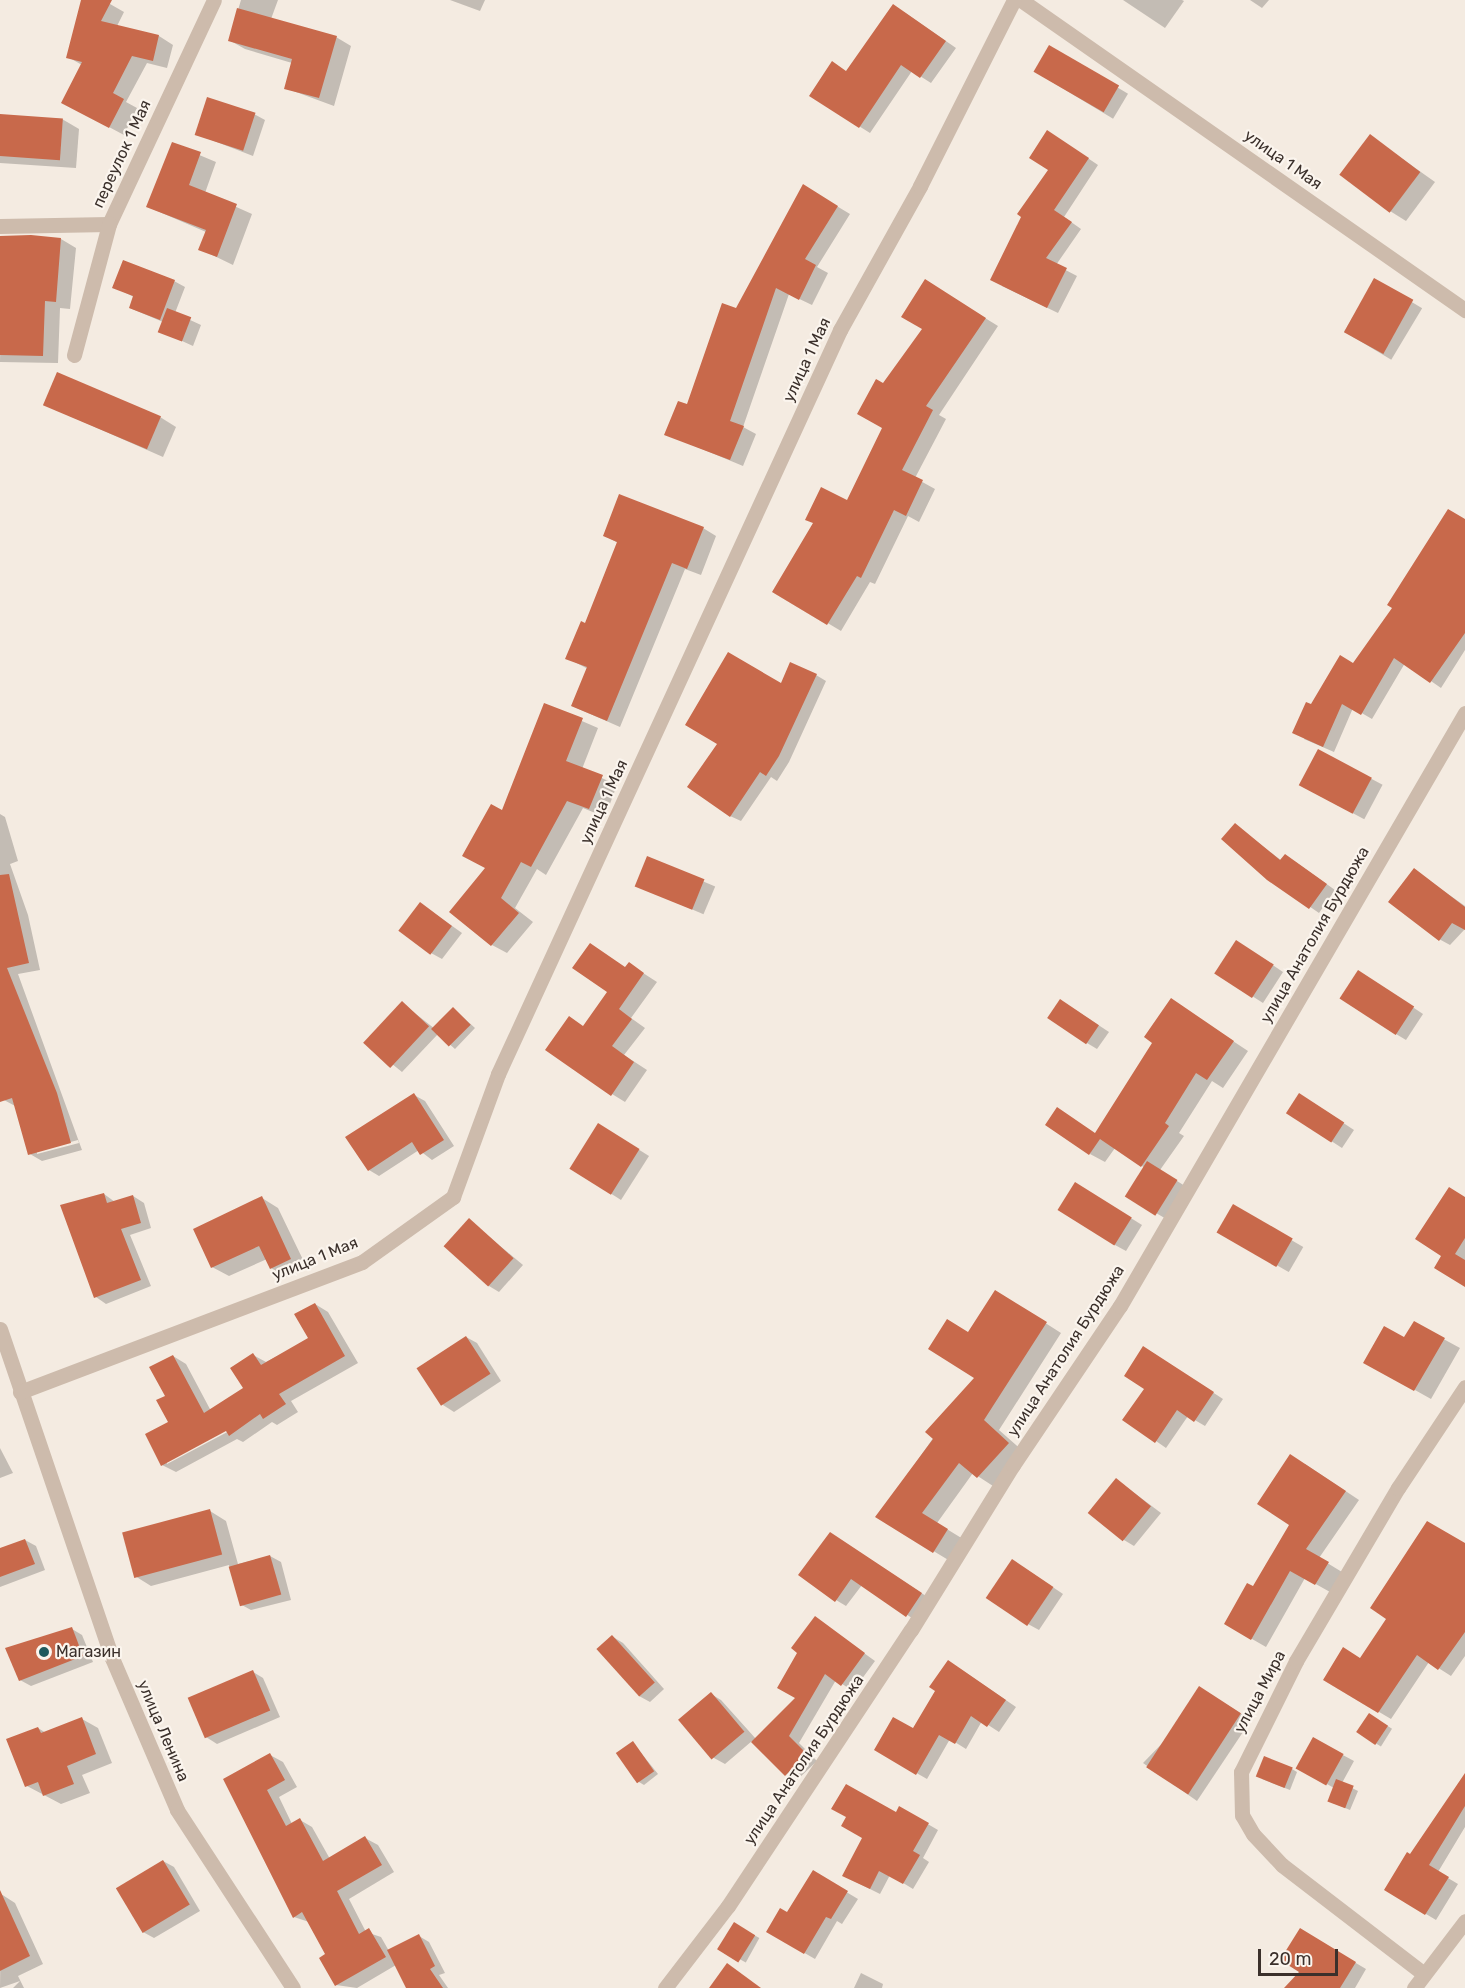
<!DOCTYPE html>
<html>
<head>
<meta charset="utf-8">
<style>
	body { margin:0 }
	#map { position:relative; width:1465px; height:1988px; overflow:hidden; background:#f4ebe1; font-family:Rubik,sans-serif }
	div>[style] { position:absolute }
	.shadow>* { inset:0; background:#0003; transform-origin:0 0 }
	.building>* { inset:0; background:#c8694b; transform-origin:0 0 }
	.minor>* { height:15px; margin:-7.5px; padding:0 7.5px; transform-origin:7.5px; border-radius:7.5px; background:#cdbbac }
	.dots>* { width:16px; height:16px; translate:-50% -50%; box-sizing:border-box; border:3px solid #fbf5ee; border-radius:50% }
	span { translate:-50% -50%; white-space:nowrap; text-align:center; line-height:1.15; -webkit-text-stroke:4.5px #fbf5ee; paint-order:stroke }
	.street-label { font-size:16px; color:#3b302b }
	.poi-label { font-size:16px; color:#3b302b }
	.left { translate:0 -50%; text-align:left }
	.scale { position:absolute; left:1258px; top:1949px; width:80px; height:27px; box-sizing:border-box; border:3px solid #3b302b; border-top:0; padding-left:8px; font-size:18px; line-height:21px; white-space:nowrap; color:#3b302b; -webkit-text-stroke:4px #fbf5ee; paint-order:stroke }
</style>
</head>
<body>
<div id="map">
	<div class="shadow">
		<i style="clip-path:polygon(82px 0,110px 4px,124px 12px,117px 26px,159px 36px,173px 45px,167px 68px,147px 63px,126px 102px,137px 108px,124px 135px,77px 110px,82px 65px,68px 57px)"></i>
		<i style="clip-path:polygon(241px 0,278px 0,271px 19px,336px 37px,351px 46px,334px 106px,285px 88px,292px 63px,245px 49px,229px 40px)"></i>
		<i style="clip-path:polygon(450px 0,485px 0,480px 11px)"></i>
		<i style="clip-path:polygon(1123px 0,1182px 0,1184px 1px,1165px 28px)"></i>
		<i style="clip-path:polygon(1250px 0,1269px 0,1262px 8px)"></i>
		<i style="clip-path:polygon(904px 12px,956px 48px,931px 83px,912px 71px,870px 133px,811px 96px,847px 72px)"></i>
		<i style="left:1050px;top:47px;width:91px;height:29px;rotate:31deg"></i>
		<i style="clip-path:polygon(254px 114px,265px 120px,253px 156px,196px 134px)"></i>
		<i style="clip-path:polygon(0 116px,62px 119px,79px 129px,76px 168px,0 163px)"></i>
		<i style="clip-path:polygon(1370px 136px,1435px 182px,1406px 221px,1390px 211px)"></i>
		<i style="clip-path:polygon(1058px 138px,1098px 165px,1064px 217px,1081px 229px,1056px 265px,1077px 276px,1058px 313px,1002px 286px,1050px 170px)"></i>
		<i style="clip-path:polygon(173px 144px,216px 162px,205px 193px,252px 214px,233px 265px,200px 249px,206px 232px,148px 207px)"></i>
		<i style="clip-path:polygon(815px 193px,850px 214px,817px 267px,828px 273px,812px 305px,789px 294px,743px 427px,756px 434px,743px 466px,666px 434px,688px 406px,737px 310px)"></i>
		<i style="clip-path:polygon(2px 237px,61px 239px,76px 248px,70px 309px,60px 308px,58px 363px,0 362px)"></i>
		<i style="left:1375px;top:280px;width:55px;height:60px;rotate:31deg"></i>
		<i style="clip-path:polygon(174px 281px,185px 287px,175px 313px,201px 325px,193px 346px,160px 331px,163px 322px,130px 308px,134px 297px,114px 287px)"></i>
		<i style="clip-path:polygon(938px 289px,998px 326px,939px 415px,946px 419px,915px 478px,935px 489px,919px 522px,908px 516px,875px 584px,870px 582px,841px 631px,774px 591px,848px 502px,884px 428px)"></i>
		<i style="clip-path:polygon(45px 405px,160px 417px,176px 427px,163px 457px)"></i>
		<i style="clip-path:polygon(1465px 521px,1465px 650px,1441px 688px,1405px 663px,1372px 719px,1353px 708px,1334px 752px,1304px 739px,1312px 706px,1354px 665px)"></i>
		<i style="clip-path:polygon(703px 528px,716px 536px,701px 575px,685px 569px,620px 727px,572px 706px,588px 669px,567px 658px,586px 625px,618px 543px,605px 536px)"></i>
		<i style="clip-path:polygon(816px 675px,826px 681px,789px 762px,777px 781px,771px 777px,741px 821px,730px 816px,782px 685px)"></i>
		<i style="clip-path:polygon(545px 705px,598px 728px,582px 769px,617px 785px,605px 817px,583px 808px,546px 875px,537px 869px,515px 908px,533px 922px,507px 953px,492px 945px,487px 868px,503px 812px)"></i>
		<i style="left:1319px;top:751px;width:72px;height:39px;rotate:28deg"></i>
		<i style="clip-path:polygon(evenodd,0 814px,5px 817px,18px 861px,10px 864px,28px 915px,40px 970px,18px 974px,82px 1150px,42px 1161px,30px 1154px,17px 1107px,4px 1100px,0 1089px,0 814px,78px 1140px,79px 1143px,37px 1154px,37px 1151px,78px 1140px)"></i>
		<i style="clip-path:polygon(1235px 825px,1282px 861px,1294px 861px,1335px 890px,1319px 913px,1268px 878px)"></i>
		<i style="left:648px;top:858px;width:73px;height:30px;rotate:23deg"></i>
		<i style="clip-path:polygon(1414px 870px,1465px 906px,1465px 929px,1450px 945px,1439px 939px)"></i>
		<i style="clip-path:polygon(420px 903px,462px 933px,442px 959px,431px 953px)"></i>
		<i style="clip-path:polygon(1247px 948px,1283px 972px,1263px 1003px,1216px 973px)"></i>
		<i style="clip-path:polygon(629px 964px,657px 982px,631px 1018px,645px 1028px,624px 1055px,647px 1070px,625px 1102px,612px 1094px,584px 1027px)"></i>
		<i style="clip-path:polygon(1369px 978px,1423px 1014px,1406px 1040px,1396px 1034px)"></i>
		<i style="clip-path:polygon(1171px 1000px,1248px 1051px,1223px 1088px,1212px 1081px,1179px 1133px,1184px 1136px,1160px 1170px,1188px 1188px,1168px 1220px,1127px 1196px,1145px 1168px,1115px 1148px,1105px 1162px,1090px 1154px,1097px 1134px,1154px 1043px)"></i>
		<i style="clip-path:polygon(402px 1003px,435px 1029px,454px 1009px,475px 1028px,455px 1049px,438px 1034px,402px 1072px,365px 1042px)"></i>
		<i style="clip-path:polygon(1071px 1007px,1109px 1032px,1097px 1049px,1087px 1043px)"></i>
		<i style="clip-path:polygon(414px 1095px,425px 1101px,454px 1146px,432px 1160px,419px 1150px,379px 1176px,369px 1170px)"></i>
		<i style="clip-path:polygon(1310px 1101px,1354px 1130px,1342px 1148px,1288px 1113px)"></i>
		<i style="clip-path:polygon(609px 1131px,649px 1156px,621px 1200px,610px 1193px)"></i>
		<i style="clip-path:polygon(1086px 1190px,1142px 1225px,1126px 1251px,1115px 1245px)"></i>
		<i style="clip-path:polygon(104px 1194px,115px 1202px,133px 1196px,144px 1203px,151px 1228px,130px 1235px,151px 1286px,106px 1304px,96px 1297px,62px 1206px)"></i>
		<i style="clip-path:polygon(262px 1198px,278px 1208px,307px 1268px,287px 1277px,271px 1268px,267px 1259px,229px 1276px,212px 1267px)"></i>
		<i style="clip-path:polygon(1465px 1198px,1465px 1285px,1443px 1255px)"></i>
		<i style="left:1234px;top:1207px;width:80px;height:29px;rotate:30deg"></i>
		<i style="clip-path:polygon(469px 1220px,523px 1265px,499px 1292px,489px 1286px)"></i>
		<i style="clip-path:polygon(1011px 1301px,1061px 1333px,999px 1430px,1024px 1452px,993px 1486px,973px 1473px,937px 1523px,963px 1539px,950px 1561px,877px 1517px,976px 1378px,969px 1333px)"></i>
		<i style="clip-path:polygon(evenodd,315px 1304px,328px 1312px,358px 1363px,291px 1401px,298px 1412px,277px 1425px,272px 1422px,243px 1442px,237px 1439px,176px 1472px,162px 1465px,170px 1423px,167px 1397px,173px 1356px,186px 1364px,211px 1411px,245px 1388px,253px 1355px,266px 1362px,310px 1339px,315px 1304px,231px 1426px,233px 1429px,167px 1464px,167px 1461px,231px 1426px)"></i>
		<i style="clip-path:polygon(1414px 1323px,1460px 1348px,1431px 1399px,1365px 1362px,1405px 1339px)"></i>
		<i style="clip-path:polygon(466px 1337px,477px 1343px,501px 1381px,454px 1412px,443px 1405px)"></i>
		<i style="clip-path:polygon(1154px 1354px,1223px 1399px,1205px 1426px,1188px 1416px,1166px 1448px,1156px 1441px,1146px 1388px)"></i>
		<i style="clip-path:polygon(0 1448px,13px 1473px,0 1478px)"></i>
		<i style="clip-path:polygon(1305px 1464px,1359px 1500px,1319px 1558px,1342px 1572px,1330px 1592px,1305px 1578px,1266px 1647px,1226px 1624px,1253px 1588px,1291px 1525px)"></i>
		<i style="clip-path:polygon(1117px 1480px,1161px 1513px,1134px 1546px,1124px 1540px)"></i>
		<i style="clip-path:polygon(210px 1511px,226px 1521px,238px 1564px,270px 1556px,281px 1562px,291px 1600px,251px 1610px,240px 1604px,229px 1565px,151px 1586px,135px 1576px)"></i>
		<i style="clip-path:polygon(25px 1540px,36px 1546px,45px 1570px,0 1587px,0 1550px)"></i>
		<i style="clip-path:polygon(841px 1540px,932px 1600px,918px 1622px,862px 1585px,846px 1606px,836px 1600px)"></i>
		<i style="clip-path:polygon(1465px 1545px,1465px 1656px,1451px 1676px,1429px 1662px,1391px 1719px,1325px 1680px,1361px 1659px)"></i>
		<i style="clip-path:polygon(1023px 1567px,1063px 1594px,1039px 1630px,1028px 1624px)"></i>
		<i style="clip-path:polygon(815px 1618px,875px 1661px,853px 1691px,836px 1680px,799px 1743px,817px 1761px,796px 1781px,752px 1741px,725px 1764px,714px 1758px,681px 1720px,711px 1694px,721px 1700px,756px 1739px,797px 1698px,799px 1652px)"></i>
		<i style="clip-path:polygon(72px 1629px,82px 1635px,93px 1662px,31px 1686px,20px 1680px)"></i>
		<i style="clip-path:polygon(613px 1637px,623px 1643px,664px 1689px,650px 1702px,639px 1696px)"></i>
		<i style="clip-path:polygon(959px 1668px,1016px 1707px,999px 1732px,982px 1721px,966px 1749px,950px 1739px,927px 1779px,876px 1750px,914px 1730px)"></i>
		<i style="clip-path:polygon(253px 1672px,263px 1678px,280px 1717px,217px 1744px,206px 1737px)"></i>
		<i style="clip-path:polygon(1210px 1694px,1251px 1720px,1197px 1801px,1143px 1763px)"></i>
		<i style="left:1370px;top:1715px;width:26px;height:21px;rotate:32deg"></i>
		<i style="clip-path:polygon(82px 1719px,98px 1728px,112px 1763px,82px 1775px,90px 1793px,61px 1804px,27px 1786px,38px 1728px,46px 1733px)"></i>
		<i style="clip-path:polygon(1313px 1739px,1354px 1761px,1342px 1783px,1358px 1791px,1350px 1810px,1333px 1803px,1334px 1788px,1297px 1767px)"></i>
		<i style="clip-path:polygon(633px 1743px,658px 1774px,644px 1785px,639px 1782px)"></i>
		<i style="clip-path:polygon(270px 1755px,283px 1762px,297px 1787px,279px 1797px,292px 1824px,300px 1820px,312px 1827px,330px 1859px,365px 1838px,378px 1845px,394px 1872px,349px 1899px,366px 1932px,381px 1937px,389px 1951px,419px 1936px,429px 1942px,445px 1973px,439px 1975px,448px 1988px,408px 1988px,396px 1965px,357px 1988px,336px 1985px,321px 1958px,327px 1955px,309px 1922px,294px 1917px,225px 1779px)"></i>
		<i style="clip-path:polygon(1292px 1769px,1297px 1772px,1290px 1790px,1262px 1779px)"></i>
		<i style="clip-path:polygon(1465px 1776px,1465px 1827px,1438px 1872px,1458px 1884px,1436px 1920px,1386px 1890px)"></i>
		<i style="clip-path:polygon(900px 1808px,938px 1830px,923px 1858px,929px 1862px,913px 1889px,890px 1875px,880px 1894px,854px 1881px,864px 1837px,848px 1817px,896px 1814px)"></i>
		<i style="clip-path:polygon(163px 1861px,174px 1867px,200px 1911px,154px 1938px,143px 1932px)"></i>
		<i style="clip-path:polygon(813px 1872px,858px 1899px,842px 1924px,837px 1921px,815px 1959px,768px 1932px,787px 1914px)"></i>
		<i style="clip-path:polygon(1px 1894px,15px 1903px,43px 1964px,18px 1976px,24px 1988px,13px 1988px,20px 1981px,0 1988px)"></i>
		<i style="left:734px;top:1924px;width:29px;height:28px;rotate:29deg"></i>
		<i style="clip-path:polygon(1300px 1930px,1366px 1969px,1355px 1988px,1286px 1988px,1301px 1971px)"></i>
		<i style="clip-path:polygon(861px 1973px,883px 1984px,882px 1988px,854px 1988px)"></i>
	</div>
	<div class="building">
		<i style="clip-path:polygon(81px 0,112px 0,101px 21px,159px 35px,153px 61px,132px 56px,113px 93px,124px 99px,109px 128px,61px 103px,82px 62px,66px 58px)"></i>
		<i style="clip-path:polygon(893px 4px,946px 41px,920px 78px,901px 65px,859px 128px,809px 96px,832px 61px,846px 71px)"></i>
		<i style="clip-path:polygon(237px 8px,337px 36px,319px 98px,284px 89px,292px 59px,228px 41px)"></i>
		<i style="left:1049px;top:45px;width:81px;height:31px;rotate:30deg"></i>
		<i style="left:207px;top:97px;width:51px;height:40px;rotate:18deg"></i>
		<i style="left:0;top:114px;width:63px;height:42px;rotate:4deg"></i>
		<i style="clip-path:polygon(1047px 130px,1089px 158px,1054px 210px,1072px 222px,1046px 258px,1067px 268px,1047px 308px,990px 280px,1021px 217px,1017px 214px,1048px 170px,1029px 158px)"></i>
		<i style="left:1370px;top:134px;width:63px;height:51px;rotate:37deg"></i>
		<i style="clip-path:polygon(172px 142px,201px 152px,189px 185px,237px 204px,217px 257px,198px 250px,206px 230px,146px 207px)"></i>
		<i style="clip-path:polygon(803px 184px,838px 206px,805px 259px,816px 265px,799px 300px,776px 288px,730px 421px,744px 426px,730px 460px,664px 435px,678px 401px,687px 404px,722px 303px,736px 308px)"></i>
		<i style="clip-path:polygon(31px 235px,61px 238px,56px 302px,45px 301px,43px 356px,0 355px,0 236px)"></i>
		<i style="clip-path:polygon(123px 260px,175px 280px,160px 320px,129px 308px,133px 296px,112px 288px)"></i>
		<i style="left:1374px;top:278px;width:45px;height:62px;rotate:29deg"></i>
		<i style="clip-path:polygon(925px 279px,986px 318px,926px 406px,933px 410px,902px 470px,923px 480px,906px 516px,894px 510px,861px 578px,857px 576px,827px 625px,772px 592px,813px 523px,805px 520px,821px 487px,847px 500px,882px 428px,857px 414px,876px 379px,883px 383px,922px 329px,901px 317px)"></i>
		<i style="left:167px;top:308px;width:26px;height:26px;rotate:21deg"></i>
		<i style="left:57px;top:372px;width:113px;height:36px;rotate:23deg"></i>
		<i style="clip-path:polygon(619px 494px,704px 527px,687px 569px,672px 563px,607px 721px,571px 706px,587px 667px,565px 659px,581px 621px,585px 623px,617px 542px,603px 536px)"></i>
		<i style="clip-path:polygon(1448px 509px,1465px 519px,1465px 633px,1430px 683px,1394px 658px,1361px 715px,1342px 704px,1323px 747px,1292px 733px,1306px 702px,1311px 704px,1340px 655px,1353px 663px,1392px 608px,1387px 605px)"></i>
		<i style="clip-path:polygon(728px 652px,781px 683px,790px 662px,817px 674px,779px 756px,766px 776px,760px 772px,730px 817px,687px 787px,717px 744px,685px 725px)"></i>
		<i style="clip-path:polygon(544px 703px,583px 718px,566px 761px,603px 775px,589px 809px,567px 801px,531px 867px,521px 862px,501px 898px,519px 913px,491px 946px,449px 912px,485px 868px,462px 856px,491px 804px,502px 810px)"></i>
		<i style="left:1318px;top:749px;width:61px;height:41px;rotate:28deg"></i>
		<i style="clip-path:polygon(1235px 823px,1280px 860px,1285px 854px,1327px 884px,1309px 909px,1267px 880px,1221px 839px)"></i>
		<i style="left:647px;top:856px;width:62px;height:33px;rotate:22deg"></i>
		<i style="clip-path:polygon(1414px 868px,1465px 907px,1465px 930px,1452px 923px,1439px 941px,1388px 902px)"></i>
		<i style="clip-path:polygon(9px 874px,29px 963px,7px 968px,57px 1093px,71px 1143px,28px 1155px,12px 1098px,0 1102px,0 875px)"></i>
		<i style="left:420px;top:902px;width:40px;height:36px;rotate:37deg"></i>
		<i style="left:1236px;top:940px;width:45px;height:40px;rotate:33deg"></i>
		<i style="clip-path:polygon(590px 943px,625px 967px,629px 962px,644px 973px,619px 1009px,632px 1019px,612px 1046px,634px 1062px,611px 1096px,545px 1050px,569px 1016px,583px 1026px,607px 992px,572px 968px)"></i>
		<i style="left:1358px;top:970px;width:67px;height:34px;rotate:33deg"></i>
		<i style="clip-path:polygon(1171px 998px,1234px 1041px,1207px 1080px,1196px 1073px,1165px 1123px,1169px 1126px,1141px 1167px,1100px 1139px,1089px 1155px,1045px 1125px,1057px 1107px,1095px 1133px,1152px 1043px,1144px 1037px)"></i>
		<i style="left:1060px;top:999px;width:47px;height:23px;rotate:34deg"></i>
		<i style="left:402px;top:1001px;width:37px;height:57px;rotate:43deg"></i>
		<i style="left:453px;top:1007px;width:25px;height:31px;rotate:45deg"></i>
		<i style="clip-path:polygon(414px 1093px,444px 1140px,420px 1155px,412px 1142px,368px 1171px,345px 1137px)"></i>
		<i style="left:1299px;top:1093px;width:54px;height:24px;rotate:33deg"></i>
		<i style="left:598px;top:1123px;width:49px;height:54px;rotate:32deg"></i>
		<i style="left:1147px;top:1161px;width:36px;height:42px;rotate:32deg"></i>
		<i style="left:1075px;top:1182px;width:67px;height:33px;rotate:32deg"></i>
		<i style="clip-path:polygon(1449px 1187px,1465px 1197px,1465px 1238px,1455px 1254px,1465px 1260px,1465px 1287px,1434px 1268px,1441px 1256px,1415px 1239px)"></i>
		<i style="clip-path:polygon(104px 1193px,107px 1203px,133px 1195px,141px 1223px,121px 1229px,141px 1280px,94px 1298px,60px 1205px)"></i>
		<i style="clip-path:polygon(262px 1196px,291px 1259px,270px 1269px,259px 1246px,211px 1268px,193px 1229px)"></i>
		<i style="left:1233px;top:1204px;width:69px;height:33px;rotate:30deg"></i>
		<i style="left:469px;top:1218px;width:60px;height:38px;rotate:42deg"></i>
		<i style="clip-path:polygon(995px 1290px,1047px 1322px,984px 1420px,1009px 1443px,977px 1478px,959px 1463px,922px 1513px,948px 1529px,933px 1553px,875px 1517px,933px 1439px,925px 1432px,974px 1378px,928px 1349px,947px 1319px,968px 1332px)"></i>
		<i style="clip-path:polygon(315px 1303px,345px 1356px,279px 1394px,286px 1404px,263px 1419px,260px 1414px,229px 1436px,226px 1431px,161px 1466px,145px 1434px,168px 1422px,156px 1400px,165px 1396px,149px 1367px,173px 1355px,204px 1413px,243px 1388px,230px 1368px,253px 1353px,261px 1365px,308px 1338px,294px 1314px)"></i>
		<i style="clip-path:polygon(1414px 1321px,1445px 1338px,1414px 1391px,1363px 1363px,1384px 1326px,1404px 1337px)"></i>
		<i style="left:466px;top:1336px;width:45px;height:59px;rotate:57deg"></i>
		<i style="clip-path:polygon(1143px 1346px,1214px 1392px,1194px 1422px,1177px 1410px,1155px 1443px,1122px 1420px,1144px 1389px,1124px 1376px)"></i>
		<i style="clip-path:polygon(1290px 1454px,1346px 1491px,1306px 1549px,1329px 1562px,1315px 1585px,1290px 1571px,1251px 1640px,1224px 1624px,1247px 1583px,1253px 1586px,1289px 1525px,1257px 1504px)"></i>
		<i style="left:1116px;top:1478px;width:45px;height:45px;rotate:39deg"></i>
		<i style="left:210px;top:1509px;width:47px;height:91px;rotate:75deg"></i>
		<i style="clip-path:polygon(1427px 1521px,1465px 1543px,1465px 1632px,1438px 1670px,1417px 1655px,1378px 1713px,1323px 1680px,1343px 1647px,1360px 1658px,1386px 1619px,1370px 1608px)"></i>
		<i style="clip-path:polygon(830px 1532px,922px 1593px,906px 1617px,851px 1579px,835px 1602px,798px 1575px)"></i>
		<i style="clip-path:polygon(25px 1539px,35px 1564px,0 1577px,0 1548px)"></i>
		<i style="left:270px;top:1555px;width:41px;height:43px;rotate:74deg"></i>
		<i style="left:1012px;top:1559px;width:50px;height:47px;rotate:34deg"></i>
		<i style="clip-path:polygon(815px 1616px,865px 1653px,841px 1686px,825px 1674px,789px 1736px,807px 1754px,785px 1776px,751px 1742px,795px 1698px,777px 1688px,797px 1653px,791px 1648px)"></i>
		<i style="clip-path:polygon(72px 1627px,83px 1656px,19px 1681px,5px 1648px)"></i>
		<i style="left:612px;top:1635px;width:64px;height:21px;rotate:48deg"></i>
		<i style="clip-path:polygon(948px 1660px,1006px 1700px,987px 1727px,971px 1716px,955px 1744px,939px 1735px,916px 1775px,874px 1750px,893px 1717px,913px 1728px,935px 1691px,929px 1687px)"></i>
		<i style="left:253px;top:1670px;width:44px;height:71px;rotate:67deg"></i>
		<i style="left:1199px;top:1686px;width:50px;height:97px;rotate:33deg"></i>
		<i style="left:711px;top:1692px;width:52px;height:43px;rotate:50deg"></i>
		<i style="left:1369px;top:1713px;width:23px;height:23px;rotate:34deg"></i>
		<i style="clip-path:polygon(82px 1717px,96px 1754px,67px 1766px,74px 1784px,43px 1796px,38px 1782px,25px 1787px,6px 1739px,38px 1727px,41px 1733px)"></i>
		<i style="left:1313px;top:1737px;width:35px;height:36px;rotate:29deg"></i>
		<i style="left:633px;top:1741px;width:37px;height:21px;rotate:55deg"></i>
		<i style="clip-path:polygon(270px 1753px,285px 1780px,267px 1790px,286px 1826px,300px 1818px,323px 1861px,365px 1836px,382px 1865px,337px 1891px,359px 1934px,369px 1928px,386px 1957px,335px 1986px,319px 1958px,325px 1954px,302px 1912px,293px 1918px,223px 1779px)"></i>
		<i style="left:1264px;top:1756px;width:31px;height:22px;rotate:22deg"></i>
		<i style="clip-path:polygon(1465px 1773px,1465px 1806px,1429px 1865px,1449px 1877px,1425px 1915px,1384px 1890px,1407px 1852px,1410px 1854px)"></i>
		<i style="left:1336px;top:1779px;width:19px;height:24px;rotate:21deg"></i>
		<i style="clip-path:polygon(846px 1784px,896px 1812px,899px 1806px,929px 1823px,913px 1851px,920px 1855px,903px 1884px,879px 1871px,870px 1889px,842px 1876px,862px 1838px,841px 1826px,846px 1817px,831px 1809px)"></i>
		<i style="left:163px;top:1860px;width:52px;height:55px;rotate:59deg"></i>
		<i style="clip-path:polygon(813px 1870px,848px 1891px,831px 1919px,826px 1917px,804px 1954px,766px 1932px,780px 1908px,787px 1912px)"></i>
		<i style="clip-path:polygon(0 1890px,30px 1956px,0 1971px)"></i>
		<i style="left:734px;top:1922px;width:25px;height:32px;rotate:32deg"></i>
		<i style="clip-path:polygon(1300px 1928px,1356px 1962px,1340px 1988px,1284px 1988px,1299px 1972px,1280px 1960px)"></i>
		<i style="clip-path:polygon(419px 1934px,435px 1966px,430px 1969px,443px 1988px,406px 1988px,387px 1950px)"></i>
		<i style="clip-path:polygon(727px 1963px,761px 1988px,709px 1988px)"></i>
	</div>
	<div class="minor">
		<i style="left:1021px;top:0;width:542px;rotate:34.92deg"></i>
		<i style="left:0;top:226px;width:109px;rotate:-1.1deg"></i>
		<i style="left:109px;top:224px;width:247px;rotate:-64.9deg"></i>
		<i style="left:74px;top:355px;width:136px;rotate:-75deg"></i>
		<i style="left:0;top:1329px;width:348px;rotate:71.2deg"></i>
		<i style="left:112px;top:1658px;width:165px;rotate:66.8deg"></i>
		<i style="left:177px;top:1810px;width:212px;rotate:56.9deg"></i>
		<i style="left:20px;top:1392px;width:366px;rotate:-20.8deg"></i>
		<i style="left:362px;top:1262px;width:112px;rotate:-35.5deg"></i>
		<i style="left:453px;top:1197px;width:131px;rotate:-69.9deg"></i>
		<i style="left:498px;top:1074px;width:819px;rotate:-65.31deg"></i>
		<i style="left:840px;top:330px;width:165px;rotate:-60.9deg"></i>
		<i style="left:920px;top:186px;width:208px;rotate:-63.2deg"></i>
		<i style="left:1424px;top:1974px;width:179px;rotate:-142.5deg"></i>
		<i style="left:1282px;top:1865px;width:42px;rotate:-133.1deg"></i>
		<i style="left:1253px;top:1834px;width:22px;rotate:-120deg"></i>
		<i style="left:1242px;top:1815px;width:43px;rotate:-91.3deg"></i>
		<i style="left:1241px;top:1772px;width:124px;rotate:-63.6deg"></i>
		<i style="left:1296px;top:1661px;width:201px;rotate:-59.5deg"></i>
		<i style="left:1398px;top:1488px;width:121px;rotate:-56.4deg"></i>
		<i style="left:665px;top:1988px;width:103px;rotate:-52.5deg"></i>
		<i style="left:728px;top:1906px;width:331px;rotate:-56.5deg"></i>
		<i style="left:911px;top:1630px;width:194px;rotate:-58.3deg"></i>
		<i style="left:1013px;top:1465px;width:192px;rotate:-56.1deg"></i>
		<i style="left:1120px;top:1306px;width:686px;rotate:-59.81deg"></i>
		<i style="left:1414px;top:1988px;width:84px;rotate:-52.7deg"></i>
	</div>
	<div class="dots">
		<i style="left:44px;top:1652px;background:#1f5a5e"></i>
	</div>
	<div class="street-label">
		<span style="left:122px;top:154px;rotate:-65deg">переулок 1 Мая</span>
		<span style="left:1283px;top:160px;rotate:35deg">улица 1 Мая</span>
		<span style="left:807px;top:360px;rotate:-65deg">улица 1 Мая</span>
		<span style="left:604px;top:802px;rotate:-65deg">улица 1 Мая</span>
		<span style="left:1315px;top:935px;rotate:-60deg">улица Анатолия Бурдюжа</span>
		<span style="left:315px;top:1259px;rotate:-22deg">улица 1 Мая</span>
		<span style="left:1066px;top:1351px;rotate:-57deg">улица Анатолия Бурдюжа</span>
		<span style="left:1260px;top:1692px;rotate:-62deg">улица Мира</span>
		<span style="left:163px;top:1731px;rotate:67deg">улица Ленина</span>
		<span style="left:804px;top:1760px;rotate:-56deg">улица Анатолия Бурдюжа</span>
	</div>
	<div class="poi-label">
		<span class="left" style="left:56px;top:1652px">Магазин</span>
	</div>
	<div class="scale">20 m</div>
</div>
</body>
</html>
